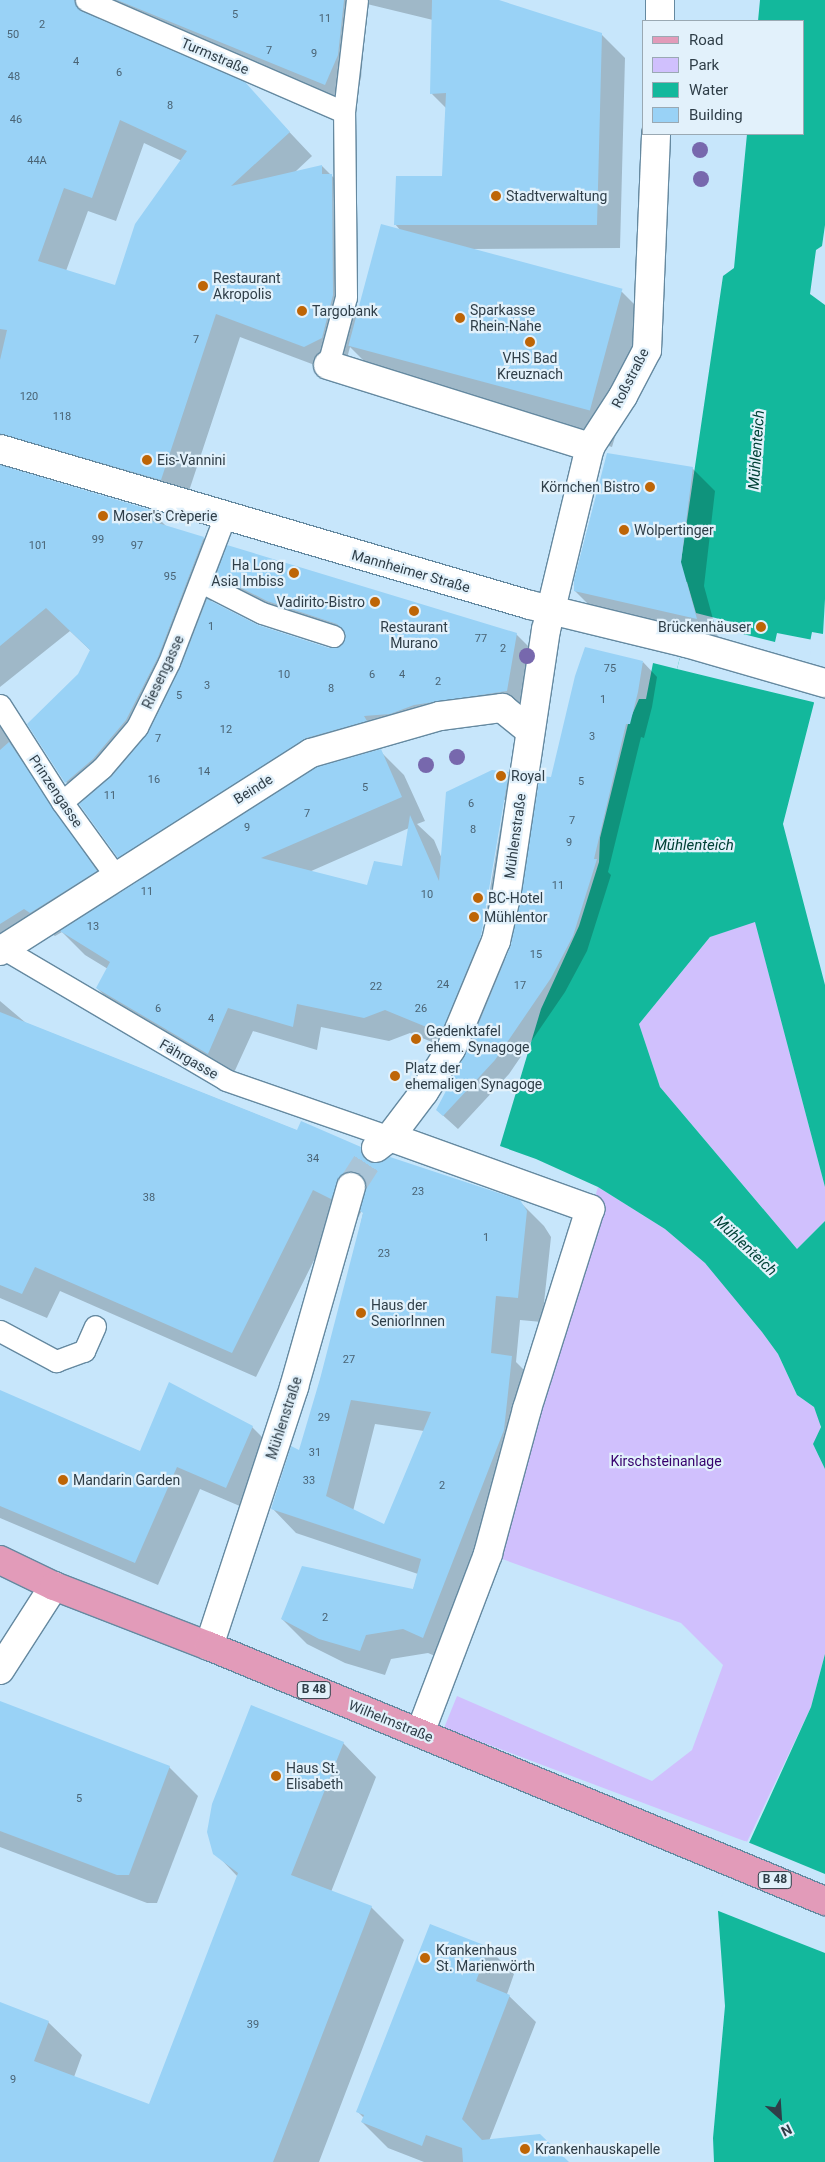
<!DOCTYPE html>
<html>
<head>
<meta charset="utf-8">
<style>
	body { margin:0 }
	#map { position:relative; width:825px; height:2162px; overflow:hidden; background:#c7e6fb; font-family:Roboto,sans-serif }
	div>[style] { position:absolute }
	.green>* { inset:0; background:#d0c0fd }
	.water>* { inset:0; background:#13b89c }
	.pier>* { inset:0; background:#c7e6fb }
	.shadow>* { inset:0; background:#0003 }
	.building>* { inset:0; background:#99d2f6; transform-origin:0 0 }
	.street-tunnel>* { height:28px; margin-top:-14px; transform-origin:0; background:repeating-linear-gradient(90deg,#a9c4d7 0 28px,transparent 0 42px) }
	.roads { filter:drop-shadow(1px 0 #6589a0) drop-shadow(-1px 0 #6589a0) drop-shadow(0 1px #6589a0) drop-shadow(0 -1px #6589a0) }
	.lane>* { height:21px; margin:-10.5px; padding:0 10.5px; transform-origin:10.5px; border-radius:10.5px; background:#fff }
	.street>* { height:28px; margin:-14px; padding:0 14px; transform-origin:14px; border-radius:14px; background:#fff }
	.primary>* { height:28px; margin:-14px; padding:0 14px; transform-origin:14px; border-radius:14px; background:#e29bb9 }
	.trees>* { width:16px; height:16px; margin:-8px; border-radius:50%; background:#7768ad }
	.dots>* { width:14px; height:14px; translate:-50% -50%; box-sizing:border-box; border:2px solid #e2f1fb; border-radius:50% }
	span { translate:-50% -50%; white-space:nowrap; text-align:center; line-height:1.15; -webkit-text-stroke:4.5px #e2f1fb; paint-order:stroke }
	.number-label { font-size:11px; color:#4a6374 }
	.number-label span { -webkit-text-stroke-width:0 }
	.shield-label span { padding:1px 4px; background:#e2f1fb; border:1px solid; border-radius:4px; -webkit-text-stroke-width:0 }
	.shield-label { font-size:12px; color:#2f3e48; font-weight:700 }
	.street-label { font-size:14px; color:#2f3e48 }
	.poi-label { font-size:14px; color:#2f3e48 }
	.left { translate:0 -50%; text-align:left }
	.right { translate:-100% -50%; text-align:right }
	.park-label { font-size:14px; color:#36006d }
	.water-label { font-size:15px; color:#004136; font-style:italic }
	.legend { position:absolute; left:642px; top:20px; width:162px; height:115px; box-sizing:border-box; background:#e2f1fb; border:1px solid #9aa9b3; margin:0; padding:6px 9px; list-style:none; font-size:15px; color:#2f3e48 }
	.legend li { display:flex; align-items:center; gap:10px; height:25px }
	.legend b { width:25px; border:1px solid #9aa9b3 }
	.north { position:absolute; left:755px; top:2092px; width:50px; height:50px; -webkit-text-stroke:4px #e2f1fb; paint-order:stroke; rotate:154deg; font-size:14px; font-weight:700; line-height:20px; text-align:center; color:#2f3e48 }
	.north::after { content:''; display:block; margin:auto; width:18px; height:22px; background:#2f3e48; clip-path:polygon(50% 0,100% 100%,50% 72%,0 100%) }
</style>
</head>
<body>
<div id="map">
	<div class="green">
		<i style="clip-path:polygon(755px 921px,825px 1187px,825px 1221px,797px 1249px,660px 1087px,639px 1024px,710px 937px)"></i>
		<i style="clip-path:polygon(598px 1187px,665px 1229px,705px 1263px,739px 1300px,778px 1354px,797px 1395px,814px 1407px,820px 1419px,820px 1435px,813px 1444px,825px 1469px,825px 1654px,811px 1707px,747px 1842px,444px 1728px,457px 1696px,652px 1781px,692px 1750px,723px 1665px,681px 1623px,488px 1554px)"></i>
	</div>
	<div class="water">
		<i style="clip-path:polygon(760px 0,825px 0,825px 225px,822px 246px,816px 250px,810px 294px,825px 305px,825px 599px,823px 634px,812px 632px,806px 662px,814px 703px,783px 824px,825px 985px,825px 1187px,755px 922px,710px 937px,639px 1024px,660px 1087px,797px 1249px,825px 1221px,825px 1469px,813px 1444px,821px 1427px,814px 1407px,797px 1395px,778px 1354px,762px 1332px,705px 1263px,665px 1229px,598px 1187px,536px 1159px,500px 1146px,541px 1009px,579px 926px,599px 862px,600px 838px,628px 724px,639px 699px,646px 699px,653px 663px,677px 669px,691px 614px,696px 613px,687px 582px,678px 582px,723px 276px,734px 268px,747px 134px,804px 134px,804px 21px,758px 21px)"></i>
		<i style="clip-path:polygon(825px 1654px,825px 2162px,714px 2162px,713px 2138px,725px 2006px,718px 1911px,811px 1707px)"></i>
	</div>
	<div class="pier">
		<i style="clip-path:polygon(696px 613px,747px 626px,743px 634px,775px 642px,777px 633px,813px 640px,809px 661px,821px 665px,817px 703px,677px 669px,691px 614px)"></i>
		<i style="clip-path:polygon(745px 1841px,825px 1874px,825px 1953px,716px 1910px)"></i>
	</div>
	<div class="shadow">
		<i style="clip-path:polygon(evenodd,0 0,495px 0,601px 34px,625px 58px,620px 248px,467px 249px,622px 292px,650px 320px,612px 447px,376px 373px,350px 347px,346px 362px,328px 370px,240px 337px,185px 503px,12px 462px,10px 470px,151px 511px,167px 527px,203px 538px,224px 558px,516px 634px,538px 656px,529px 713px,436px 727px,325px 762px,314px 769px,380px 751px,404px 775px,425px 821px,417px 824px,434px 840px,442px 859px,508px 773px,532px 797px,505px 961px,512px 945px,552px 778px,643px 662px,657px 677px,652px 707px,644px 738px,641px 737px,608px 872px,611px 875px,587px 951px,565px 992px,509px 1074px,458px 1129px,437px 1110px,466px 1056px,410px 1033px,389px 1041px,321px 1027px,317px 1050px,253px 1031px,232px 1077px,121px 1012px,97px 988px,108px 969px,85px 955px,62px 932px,55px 936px,48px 932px,0 952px,0 717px,30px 768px,119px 895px,142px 880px,119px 857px,84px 801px,66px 782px,29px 724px,79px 675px,91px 651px,70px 631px,0 687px,0 0,367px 4px,433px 20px,432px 94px,446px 108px,444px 177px,395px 224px,401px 231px,357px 311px,355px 199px,322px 166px,295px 172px,312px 156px,263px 104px,98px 20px,108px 11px,349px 108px,361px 79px,367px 4px,0 0,144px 143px,182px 161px,115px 287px,66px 271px,88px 211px,116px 221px,144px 143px,0 0,220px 578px,239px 597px,290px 623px,346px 641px,337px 649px,329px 649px,258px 626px,211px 602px,220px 578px,0 0,503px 800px,505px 800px,481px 943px,479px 942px,503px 800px,0 0,409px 828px,403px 867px,368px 887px,309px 872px,409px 828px)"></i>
		<i style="clip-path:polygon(692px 468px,715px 491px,704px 586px,719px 641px,598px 614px,575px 591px)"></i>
		<i style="clip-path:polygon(evenodd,0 1001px,26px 1023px,298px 1131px,360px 1148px,377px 1164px,519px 1201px,544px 1226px,551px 1237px,542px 1322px,520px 1320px,516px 1362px,536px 1382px,447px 1661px,428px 1653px,391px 1659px,385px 1675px,345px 1663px,307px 1644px,282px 1619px,413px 1590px,418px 1574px,296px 1533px,272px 1508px,300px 1452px,349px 1278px,365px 1204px,356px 1222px,337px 1214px,256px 1377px,60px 1291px,47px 1318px,0 1298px,0 1001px,375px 1424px,424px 1431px,384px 1526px,353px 1511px,375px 1424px)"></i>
		<i style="clip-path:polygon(0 1392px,141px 1452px,252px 1427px,275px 1450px,249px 1510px,200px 1489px,158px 1585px,0 1518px)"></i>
		<i style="clip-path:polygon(0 1719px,169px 1767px,198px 1796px,157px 1903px,147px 1903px,0 1847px)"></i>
		<i style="clip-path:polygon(343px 1743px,376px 1777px,331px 1892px,371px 1907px,404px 1940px,319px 2162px,0 2162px,0 2004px,48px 2022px,82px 2055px,74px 2077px,150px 2106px,238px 1877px,215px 1853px)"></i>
		<i style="clip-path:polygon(488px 1948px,514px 1974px,507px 1994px,536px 2022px,489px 2141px,567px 2162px,424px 2162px,388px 2148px,362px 2122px,364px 2118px,358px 2112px)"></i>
	</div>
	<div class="building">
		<i style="clip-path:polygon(evenodd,0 0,74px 0,81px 11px,245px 82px,290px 132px,231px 186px,322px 165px,322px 174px,332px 174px,333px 295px,322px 338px,304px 347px,216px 314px,161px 480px,0 434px,0 360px,7px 330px,0 329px,0 0,120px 120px,187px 151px,135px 224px,115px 285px,38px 261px,64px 188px,92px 198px,120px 120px)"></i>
		<i style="clip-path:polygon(117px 0,344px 0,338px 55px,325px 85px)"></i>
		<i style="clip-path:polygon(432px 0,499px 0,602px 33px,597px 225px,394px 225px,396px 176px,442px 176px,446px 93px,430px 94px)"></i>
		<i style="left:381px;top:224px;width:250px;height:126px;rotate:15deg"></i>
		<i style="clip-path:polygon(607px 453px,693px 467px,681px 562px,697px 619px,574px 591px,574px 580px)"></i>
		<i style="clip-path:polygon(0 465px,151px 510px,148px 520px,204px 537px,158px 657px,126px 720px,93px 759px,65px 783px,27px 724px,78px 674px,90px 650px,46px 608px,0 646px)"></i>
		<i style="clip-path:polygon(227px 545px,517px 633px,507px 691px,414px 705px,390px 714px,364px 716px,367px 721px,306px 738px,118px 858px,79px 804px,112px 776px,148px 733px,181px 666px,207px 599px,258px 625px,329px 648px,336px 648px,345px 640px,345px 633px,337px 624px,267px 601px,216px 575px)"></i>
		<i style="clip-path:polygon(585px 647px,643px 661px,638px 692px,630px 724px,626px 724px,594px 859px,597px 859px,573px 936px,551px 978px,495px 1060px,443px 1116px,436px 1110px,470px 1045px,511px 945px,540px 776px,551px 777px,575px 676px)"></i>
		<i style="clip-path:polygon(9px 742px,97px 871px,30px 913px,24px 909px,0 924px,0 750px)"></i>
		<i style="clip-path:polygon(381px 749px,402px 797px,261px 858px,367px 885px,374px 861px,402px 866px,410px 815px,439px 881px,446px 792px,492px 770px,509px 772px,481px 936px,441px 1033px,385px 1010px,364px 1018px,297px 1004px,293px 1027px,228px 1008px,208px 1054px,96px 988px,110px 962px,60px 931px,317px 767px)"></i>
		<i style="clip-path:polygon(evenodd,0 1012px,297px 1130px,301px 1121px,361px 1147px,363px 1157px,371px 1163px,379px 1163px,390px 1157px,520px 1200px,527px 1211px,518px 1298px,496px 1296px,491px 1353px,512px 1356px,504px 1430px,423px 1638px,403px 1629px,366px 1635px,360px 1651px,319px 1639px,281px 1619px,302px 1566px,413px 1589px,421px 1559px,271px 1509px,291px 1446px,299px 1450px,320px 1379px,363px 1213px,360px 1211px,366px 1184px,363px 1177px,355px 1172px,341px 1175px,331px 1199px,313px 1190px,232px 1353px,35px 1267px,22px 1294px,0 1285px,0 1012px,351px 1400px,431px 1412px,384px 1524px,326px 1496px,351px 1400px)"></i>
		<i style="clip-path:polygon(169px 1382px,253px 1426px,226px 1488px,177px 1467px,135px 1563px,0 1506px,0 1390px,140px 1451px)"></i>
		<i style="clip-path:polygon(0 1701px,170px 1766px,129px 1875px,117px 1875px,0 1831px)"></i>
		<i style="clip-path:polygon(251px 1705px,344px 1742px,291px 1875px,372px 1906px,273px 2162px,0 2162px,0 2002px,49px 2021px,34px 2061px,149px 2104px,238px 1873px,213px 1854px,207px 1832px,212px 1804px)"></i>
		<i style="clip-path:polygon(430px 1924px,489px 1947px,476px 1981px,510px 1995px,462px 2119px,482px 2140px,540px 2134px,569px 2162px,463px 2162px,462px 2148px,426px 2135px,422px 2146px,361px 2122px,364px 2115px,356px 2112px)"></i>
	</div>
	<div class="street-tunnel">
		<i style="left:351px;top:1187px;width:46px;rotate:-57.3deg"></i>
	</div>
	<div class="roads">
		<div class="lane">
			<i style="left:86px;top:0;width:281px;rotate:23.5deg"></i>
			<i style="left:328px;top:365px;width:70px;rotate:-75.2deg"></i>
			<i style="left:346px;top:297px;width:185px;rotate:-90.6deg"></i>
			<i style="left:344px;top:112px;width:113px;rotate:-83.4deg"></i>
			<i style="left:201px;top:582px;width:68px;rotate:26.9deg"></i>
			<i style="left:262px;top:613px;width:75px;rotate:17.9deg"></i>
			<i style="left:0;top:705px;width:115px;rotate:57.4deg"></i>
			<i style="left:62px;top:802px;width:90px;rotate:54deg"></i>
			<i style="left:62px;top:802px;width:52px;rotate:-40.4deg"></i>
			<i style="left:102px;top:768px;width:54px;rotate:-49.5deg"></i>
			<i style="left:137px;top:727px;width:72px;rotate:-63.8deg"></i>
			<i style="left:169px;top:662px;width:156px;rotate:-69deg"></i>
			<i style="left:4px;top:949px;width:258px;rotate:30.5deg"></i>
			<i style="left:226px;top:1080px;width:174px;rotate:19.2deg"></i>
			<i style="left:0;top:1331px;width:64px;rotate:28.2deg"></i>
			<i style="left:56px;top:1361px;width:30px;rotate:-20deg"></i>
			<i style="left:84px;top:1351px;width:27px;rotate:-66deg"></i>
		</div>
		<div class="street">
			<i style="left:660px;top:21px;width:21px;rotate:-90deg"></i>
			<i style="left:328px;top:365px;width:275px;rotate:17.4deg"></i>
			<i style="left:0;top:449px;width:552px;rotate:16.4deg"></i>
			<i style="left:530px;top:605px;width:161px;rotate:13.7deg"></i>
			<i style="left:686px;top:643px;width:145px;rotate:16.1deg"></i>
			<i style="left:0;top:951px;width:369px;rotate:-32.5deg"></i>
			<i style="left:311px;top:753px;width:134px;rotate:-16deg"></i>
			<i style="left:440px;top:716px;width:63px;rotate:-7.4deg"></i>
			<i style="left:502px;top:708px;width:35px;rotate:39deg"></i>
			<i style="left:390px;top:1137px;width:213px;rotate:19.8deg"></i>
			<i style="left:590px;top:1209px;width:210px;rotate:107.5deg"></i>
			<i style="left:527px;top:1409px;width:150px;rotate:105.1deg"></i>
			<i style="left:488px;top:1554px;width:191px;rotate:110.8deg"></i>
			<i style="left:376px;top:1148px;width:18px;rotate:-38deg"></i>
			<i style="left:390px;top:1137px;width:56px;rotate:-52.9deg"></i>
			<i style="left:424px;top:1092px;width:51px;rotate:-57.9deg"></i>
			<i style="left:451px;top:1049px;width:117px;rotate:-67.4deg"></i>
			<i style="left:496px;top:941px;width:45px;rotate:-77.2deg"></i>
			<i style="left:506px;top:897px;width:270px;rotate:-81.5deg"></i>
			<i style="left:546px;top:630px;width:188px;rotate:-76.5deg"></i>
			<i style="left:590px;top:447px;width:61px;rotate:-57.1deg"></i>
			<i style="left:623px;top:396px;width:52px;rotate:-62.4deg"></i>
			<i style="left:647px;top:350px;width:216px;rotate:-87.6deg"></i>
			<i style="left:209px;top:1646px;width:273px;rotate:-71.8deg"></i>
			<i style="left:294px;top:1387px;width:208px;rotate:-74.1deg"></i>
			<i style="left:0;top:1670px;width:100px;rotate:-57.3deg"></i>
		</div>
		<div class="primary">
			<i style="left:0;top:1560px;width:60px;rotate:25.7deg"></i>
			<i style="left:54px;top:1586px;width:166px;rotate:21.2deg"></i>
			<i style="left:209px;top:1646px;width:667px;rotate:22.49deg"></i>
		</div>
	</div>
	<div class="trees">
		<i style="left:700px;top:150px"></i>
		<i style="left:701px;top:179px"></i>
		<i style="left:527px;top:656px"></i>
		<i style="left:457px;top:757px"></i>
		<i style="left:426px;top:765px"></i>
	</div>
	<div class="dots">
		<i style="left:496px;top:196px;background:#be6506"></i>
		<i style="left:203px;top:286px;background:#be6506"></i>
		<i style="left:302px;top:311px;background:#be6506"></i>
		<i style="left:460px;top:318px;background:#be6506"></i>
		<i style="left:530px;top:342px;background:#be6506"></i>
		<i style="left:147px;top:460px;background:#be6506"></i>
		<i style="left:650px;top:487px;background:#be6506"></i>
		<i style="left:103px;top:516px;background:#be6506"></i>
		<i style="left:624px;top:530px;background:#be6506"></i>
		<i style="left:294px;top:573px;background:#be6506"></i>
		<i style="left:375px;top:602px;background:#be6506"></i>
		<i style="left:414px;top:611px;background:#be6506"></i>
		<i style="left:761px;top:627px;background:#be6506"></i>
		<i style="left:501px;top:776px;background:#be6506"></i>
		<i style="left:478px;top:898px;background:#be6506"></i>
		<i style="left:474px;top:917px;background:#be6506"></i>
		<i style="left:416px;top:1039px;background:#be6506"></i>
		<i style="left:395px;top:1076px;background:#be6506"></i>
		<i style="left:361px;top:1313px;background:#be6506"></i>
		<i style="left:63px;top:1480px;background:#be6506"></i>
		<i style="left:276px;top:1776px;background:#be6506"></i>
		<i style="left:425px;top:1958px;background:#be6506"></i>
		<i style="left:525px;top:2149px;background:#be6506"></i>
	</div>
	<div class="number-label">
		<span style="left:235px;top:15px">5</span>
		<span style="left:325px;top:19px">11</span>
		<span style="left:42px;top:25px">2</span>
		<span style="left:13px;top:35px">50</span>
		<span style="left:269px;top:51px">7</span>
		<span style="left:314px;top:54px">9</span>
		<span style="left:76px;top:62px">4</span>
		<span style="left:119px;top:73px">6</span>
		<span style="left:14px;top:77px">48</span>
		<span style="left:170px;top:106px">8</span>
		<span style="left:16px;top:120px">46</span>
		<span style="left:37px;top:161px">44A</span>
		<span style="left:196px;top:340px">7</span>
		<span style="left:29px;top:397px">120</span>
		<span style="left:62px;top:417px">118</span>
		<span style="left:98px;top:540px">99</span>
		<span style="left:38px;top:546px">101</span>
		<span style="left:137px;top:546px">97</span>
		<span style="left:170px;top:577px">95</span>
		<span style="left:211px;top:627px">1</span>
		<span style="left:481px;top:639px">77</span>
		<span style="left:503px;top:649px">2</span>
		<span style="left:610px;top:669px">75</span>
		<span style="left:284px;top:675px">10</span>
		<span style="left:372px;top:675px">6</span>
		<span style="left:402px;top:675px">4</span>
		<span style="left:438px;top:682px">2</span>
		<span style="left:207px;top:686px">3</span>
		<span style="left:331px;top:689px">8</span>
		<span style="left:179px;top:696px">5</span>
		<span style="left:603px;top:700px">1</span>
		<span style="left:226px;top:730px">12</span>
		<span style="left:592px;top:737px">3</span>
		<span style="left:158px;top:739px">7</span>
		<span style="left:204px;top:772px">14</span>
		<span style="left:154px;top:780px">16</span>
		<span style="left:581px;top:782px">5</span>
		<span style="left:365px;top:788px">5</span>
		<span style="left:110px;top:796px">11</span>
		<span style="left:471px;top:804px">6</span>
		<span style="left:307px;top:814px">7</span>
		<span style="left:572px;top:821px">7</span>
		<span style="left:247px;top:828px">9</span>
		<span style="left:473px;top:830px">8</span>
		<span style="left:569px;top:843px">9</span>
		<span style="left:558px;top:886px">11</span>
		<span style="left:147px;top:892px">11</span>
		<span style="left:427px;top:895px">10</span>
		<span style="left:93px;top:927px">13</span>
		<span style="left:536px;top:955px">15</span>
		<span style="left:443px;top:985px">24</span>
		<span style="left:520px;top:986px">17</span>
		<span style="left:376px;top:987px">22</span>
		<span style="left:158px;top:1009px">6</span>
		<span style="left:421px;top:1009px">26</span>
		<span style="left:211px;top:1019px">4</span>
		<span style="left:313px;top:1159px">34</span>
		<span style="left:418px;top:1192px">23</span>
		<span style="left:149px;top:1198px">38</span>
		<span style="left:486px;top:1238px">1</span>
		<span style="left:384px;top:1254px">23</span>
		<span style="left:349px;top:1360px">27</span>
		<span style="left:324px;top:1418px">29</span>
		<span style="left:315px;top:1453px">31</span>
		<span style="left:309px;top:1481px">33</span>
		<span style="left:442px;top:1486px">2</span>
		<span style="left:325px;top:1618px">2</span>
		<span style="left:79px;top:1799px">5</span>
		<span style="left:253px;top:2025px">39</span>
		<span style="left:13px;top:2080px">9</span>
	</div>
	<div class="shield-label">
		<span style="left:314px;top:1690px">B 48</span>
		<span style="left:775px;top:1880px">B 48</span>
	</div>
	<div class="street-label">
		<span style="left:215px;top:56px;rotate:23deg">Turmstraße</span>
		<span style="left:630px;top:378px;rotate:-63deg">Roßstraße</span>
		<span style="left:411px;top:571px;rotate:16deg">Mannheimer Straße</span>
		<span style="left:163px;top:672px;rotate:-65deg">Riesengasse</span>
		<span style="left:253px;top:789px;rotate:-32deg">Beinde</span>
		<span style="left:56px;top:791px;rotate:56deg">Prinzengasse</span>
		<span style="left:515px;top:836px;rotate:-82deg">Mühlenstraße</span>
		<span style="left:189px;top:1059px;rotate:30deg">Fährgasse</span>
		<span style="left:284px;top:1418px;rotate:-72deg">Mühlenstraße</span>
		<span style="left:391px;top:1721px;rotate:22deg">Wilhelmstraße</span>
	</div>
	<div class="poi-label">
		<span class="left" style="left:506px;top:196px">Stadtverwaltung</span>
		<span class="left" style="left:213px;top:286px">Restaurant<br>Akropolis</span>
		<span class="left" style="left:470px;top:318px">Sparkasse<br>Rhein-Nahe</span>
		<span class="left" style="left:312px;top:311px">Targobank</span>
		<span style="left:530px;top:366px">VHS Bad<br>Kreuznach</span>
		<span class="left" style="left:157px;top:460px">Eis-Vannini</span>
		<span class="right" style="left:640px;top:487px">Körnchen Bistro</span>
		<span class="left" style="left:113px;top:516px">Moser's Crèperie</span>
		<span class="left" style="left:634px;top:530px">Wolpertinger</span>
		<span class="right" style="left:284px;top:573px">Ha Long<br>Asia Imbiss</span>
		<span class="right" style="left:365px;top:602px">Vadirito-Bistro</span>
		<span style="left:414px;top:635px">Restaurant<br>Murano</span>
		<span class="right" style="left:751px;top:627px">Brückenhäuser</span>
		<span class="left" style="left:511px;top:776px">Royal</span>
		<span class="left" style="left:488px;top:898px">BC-Hotel</span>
		<span class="left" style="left:484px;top:917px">Mühlentor</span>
		<span class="left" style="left:426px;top:1039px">Gedenktafel<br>ehem. Synagoge</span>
		<span class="left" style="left:405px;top:1076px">Platz der<br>ehemaligen Synagoge</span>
		<span class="left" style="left:371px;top:1313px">Haus der<br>SeniorInnen</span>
		<span class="left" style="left:73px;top:1480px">Mandarin Garden</span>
		<span class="left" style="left:286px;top:1776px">Haus St.<br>Elisabeth</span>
		<span class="left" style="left:436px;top:1958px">Krankenhaus<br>St. Marienwörth</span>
		<span class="left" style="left:535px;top:2149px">Krankenhauskapelle</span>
	</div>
	<div class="park-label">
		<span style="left:666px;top:1461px">Kirschsteinanlage</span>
	</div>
	<div class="water-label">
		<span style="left:757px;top:450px;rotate:-86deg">Mühlenteich</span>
		<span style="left:694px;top:846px">Mühlenteich</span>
		<span style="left:745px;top:1246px;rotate:43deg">Mühlenteich</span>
	</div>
	<ul class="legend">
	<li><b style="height:6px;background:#e29bb9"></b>Road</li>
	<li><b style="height:14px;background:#d0c0fd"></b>Park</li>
	<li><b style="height:14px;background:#13b89c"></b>Water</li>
	<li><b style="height:14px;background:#99d2f6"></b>Building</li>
	</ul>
	<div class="north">N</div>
</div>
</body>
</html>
